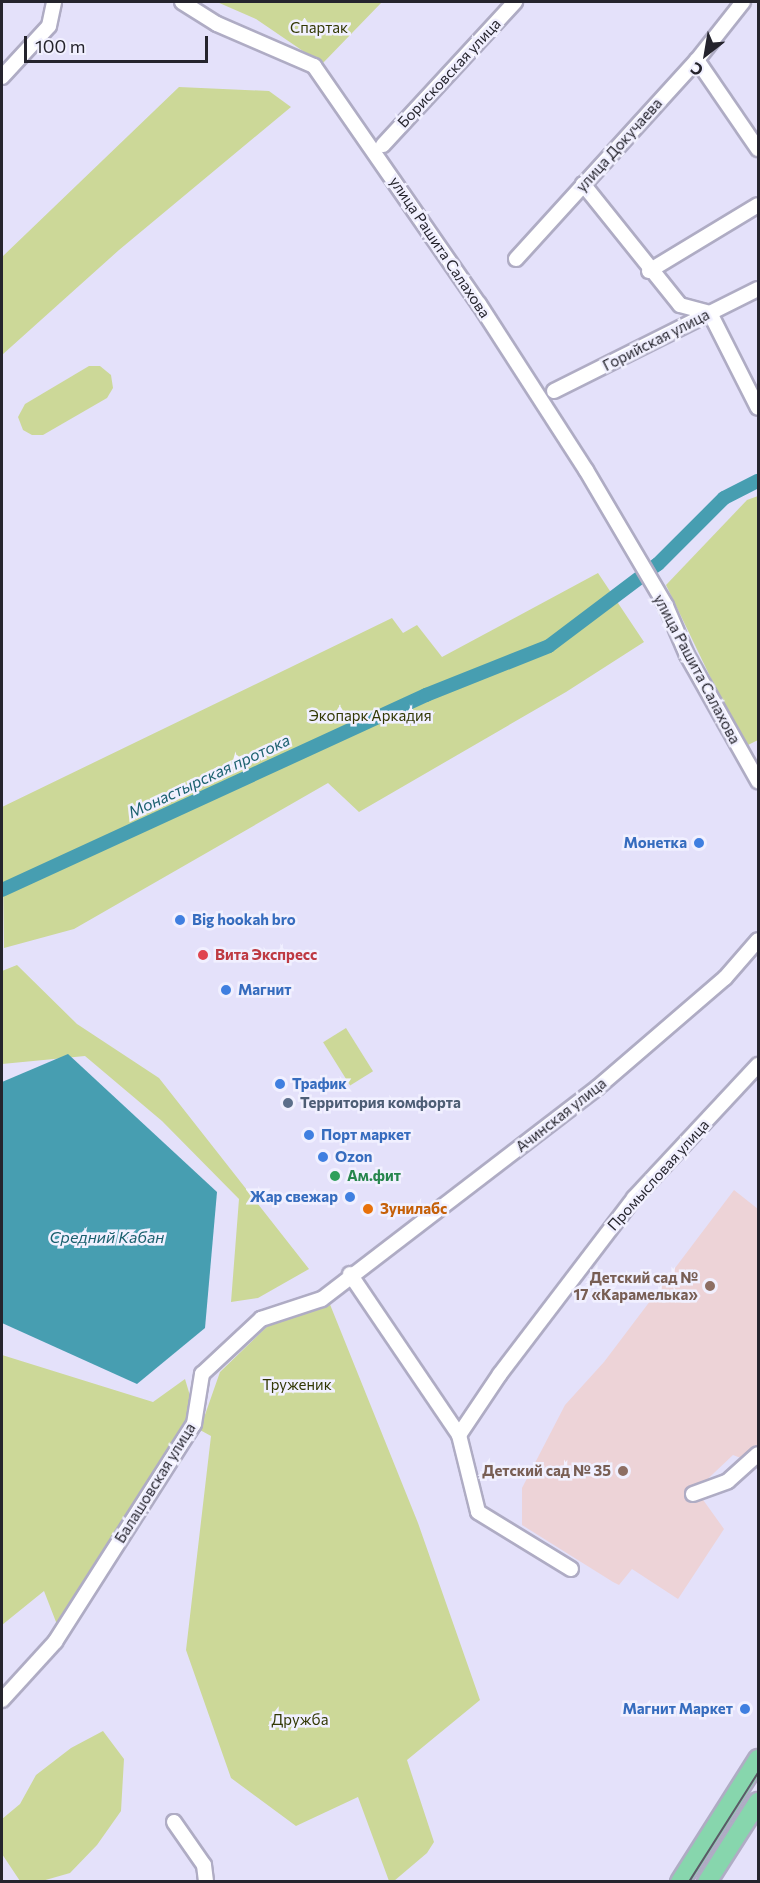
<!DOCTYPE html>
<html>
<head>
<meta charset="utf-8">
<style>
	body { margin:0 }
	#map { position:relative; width:760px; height:1883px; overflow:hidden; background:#e4e1fa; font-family:Commissioner,sans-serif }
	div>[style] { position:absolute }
	.education>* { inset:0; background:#edd3d7 }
	.green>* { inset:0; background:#ccd898; transform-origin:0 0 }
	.water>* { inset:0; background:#479eb1 }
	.canal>* { height:14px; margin:-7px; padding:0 7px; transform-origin:7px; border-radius:7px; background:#479eb1 }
	.roads { filter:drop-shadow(2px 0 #afacc4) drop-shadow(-2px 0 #afacc4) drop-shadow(0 2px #afacc4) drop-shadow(0 -2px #afacc4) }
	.minor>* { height:14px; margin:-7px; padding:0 7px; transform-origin:7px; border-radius:7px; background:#fff }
	.major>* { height:18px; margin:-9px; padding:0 9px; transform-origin:9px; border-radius:9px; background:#87d6ad }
	.tram>* { height:1.5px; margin:-0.75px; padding:0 0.75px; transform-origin:0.75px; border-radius:0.75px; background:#5b5a67 }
	.dots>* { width:16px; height:16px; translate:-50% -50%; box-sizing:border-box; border:3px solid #f1f0ff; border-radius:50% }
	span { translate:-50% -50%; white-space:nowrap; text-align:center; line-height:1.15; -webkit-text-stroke:5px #f1f0ff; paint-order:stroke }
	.park-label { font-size:15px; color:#323804 }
	.street-label { font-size:15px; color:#25242d }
	.shop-label { font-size:15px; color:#366cbe; font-weight:700 }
	.right { translate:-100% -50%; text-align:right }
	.left { translate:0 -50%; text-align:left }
	.health-label { font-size:15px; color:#be3a42; font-weight:700 }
	.service-label { font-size:15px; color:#4e5e75; font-weight:700 }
	.leisure-label { font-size:15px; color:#27864d; font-weight:700 }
	.food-label { font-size:15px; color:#c56008; font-weight:700 }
	.education-label { font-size:15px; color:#785e54; font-weight:700 }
	.water-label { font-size:16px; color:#1a606e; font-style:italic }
	.frame { position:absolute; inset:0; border:3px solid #25242d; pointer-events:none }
	.north { position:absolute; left:676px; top:24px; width:60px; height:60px; -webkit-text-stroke:4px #f1f0ff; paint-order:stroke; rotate:211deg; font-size:16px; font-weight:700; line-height:24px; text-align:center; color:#25242d }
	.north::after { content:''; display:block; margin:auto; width:21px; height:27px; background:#25242d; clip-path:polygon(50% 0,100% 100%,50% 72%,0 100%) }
	.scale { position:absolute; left:24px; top:36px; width:184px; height:27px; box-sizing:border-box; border:3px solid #25242d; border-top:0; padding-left:8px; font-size:18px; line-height:21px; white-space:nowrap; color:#25242d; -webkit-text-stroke:4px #f1f0ff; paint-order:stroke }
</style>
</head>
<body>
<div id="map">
	<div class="education">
		<i style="clip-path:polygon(734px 1190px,758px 1209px,758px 1447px,746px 1460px,733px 1455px,696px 1490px,724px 1529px,678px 1599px,632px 1569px,619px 1585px,613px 1582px,522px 1525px,522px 1488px,565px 1405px,604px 1362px)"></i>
	</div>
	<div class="green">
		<i style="clip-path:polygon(217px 2px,382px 2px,322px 64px,256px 19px)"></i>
		<i style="clip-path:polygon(179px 87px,269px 91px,291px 107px,119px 250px,2px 355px,2px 257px)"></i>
		<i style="clip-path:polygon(89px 366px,100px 366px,111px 375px,113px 388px,107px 398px,43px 435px,32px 435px,23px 430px,18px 417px,25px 404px)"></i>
		<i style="clip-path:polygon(758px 496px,758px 740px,744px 747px,666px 585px,747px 500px)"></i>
		<i style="clip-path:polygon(598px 573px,644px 642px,566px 692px,359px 812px,328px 783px,74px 929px,4px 948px,2px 807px,392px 618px,403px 633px,417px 625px,442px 657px)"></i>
		<i style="clip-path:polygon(17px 965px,77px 1024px,159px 1078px,309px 1269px,258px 1298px,231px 1302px,239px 1199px,162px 1121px,85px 1056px,2px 1064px,2px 971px)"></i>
		<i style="left:346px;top:1028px;width:51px;height:27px;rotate:58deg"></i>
		<i style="clip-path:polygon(329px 1302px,418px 1523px,480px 1700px,407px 1760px,434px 1842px,427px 1853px,394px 1881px,389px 1881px,358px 1797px,296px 1826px,231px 1778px,186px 1650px,211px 1436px,200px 1430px,63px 1640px,44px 1591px,2px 1625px,2px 1355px,153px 1402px,185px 1379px,200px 1429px,220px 1372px,278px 1316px)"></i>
		<i style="clip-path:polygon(103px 1731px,124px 1759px,121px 1811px,97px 1845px,70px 1873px,42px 1881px,20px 1881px,2px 1854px,2px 1819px,20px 1804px,36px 1775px,71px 1748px)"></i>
	</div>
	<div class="water">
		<i style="clip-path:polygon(68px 1054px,217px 1192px,205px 1328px,137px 1384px,2px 1323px,2px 1082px)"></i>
	</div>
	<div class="canal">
		<i style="left:2px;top:890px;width:467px;rotate:-24.7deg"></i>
		<i style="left:426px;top:695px;width:132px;rotate:-21.7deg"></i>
		<i style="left:549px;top:646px;width:136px;rotate:-37deg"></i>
		<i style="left:658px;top:564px;width:93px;rotate:-45deg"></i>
		<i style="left:724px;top:498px;width:38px;rotate:-27deg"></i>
	</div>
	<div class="roads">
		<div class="minor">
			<i style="left:182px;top:2px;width:41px;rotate:32.2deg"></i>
			<i style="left:217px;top:24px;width:106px;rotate:23.4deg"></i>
			<i style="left:314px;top:66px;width:290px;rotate:55.3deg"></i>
			<i style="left:479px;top:304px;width:197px;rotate:57.2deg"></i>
			<i style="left:586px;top:470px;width:158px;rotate:59.5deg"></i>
			<i style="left:666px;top:606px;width:53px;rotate:66.8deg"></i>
			<i style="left:687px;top:655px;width:145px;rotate:60.6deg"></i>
			<i style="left:697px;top:60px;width:108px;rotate:55.6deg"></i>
			<i style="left:2px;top:77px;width:69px;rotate:-47.3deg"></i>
			<i style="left:49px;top:26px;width:25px;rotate:-78deg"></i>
			<i style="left:383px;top:145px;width:195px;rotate:-47.3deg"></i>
			<i style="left:583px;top:184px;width:155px;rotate:51.3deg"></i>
			<i style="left:680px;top:305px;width:31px;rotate:15deg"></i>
			<i style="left:710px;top:313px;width:106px;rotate:63.2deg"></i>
			<i style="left:516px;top:259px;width:269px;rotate:-47.7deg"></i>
			<i style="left:697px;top:60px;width:74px;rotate:-51.6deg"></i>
			<i style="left:649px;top:271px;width:127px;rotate:-31.2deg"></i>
			<i style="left:554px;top:391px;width:228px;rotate:-26.6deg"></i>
			<i style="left:350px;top:1274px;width:194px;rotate:55.9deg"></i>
			<i style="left:459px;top:1435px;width:79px;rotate:76.1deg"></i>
			<i style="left:478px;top:1512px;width:109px;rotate:31.5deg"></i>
			<i style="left:459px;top:1435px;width:73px;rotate:-56.1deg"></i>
			<i style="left:500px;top:1374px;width:221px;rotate:-52.7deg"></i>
			<i style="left:634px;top:1198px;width:182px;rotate:-47deg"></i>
			<i style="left:693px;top:1494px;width:37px;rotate:-20deg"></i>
			<i style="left:728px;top:1481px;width:40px;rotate:-42deg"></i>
			<i style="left:2px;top:1700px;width:79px;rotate:-47.6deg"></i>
			<i style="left:55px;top:1642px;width:259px;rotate:-57.5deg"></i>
			<i style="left:194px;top:1424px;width:51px;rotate:-80.9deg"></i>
			<i style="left:202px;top:1374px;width:81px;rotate:-43deg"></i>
			<i style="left:261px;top:1319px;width:64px;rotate:-18.2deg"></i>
			<i style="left:322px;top:1299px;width:347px;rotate:-37.5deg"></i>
			<i style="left:597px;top:1088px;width:169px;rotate:-40.7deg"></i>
			<i style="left:725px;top:978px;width:50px;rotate:-49deg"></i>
			<i style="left:174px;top:1822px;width:52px;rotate:55.1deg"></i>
			<i style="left:204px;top:1865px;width:17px;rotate:83deg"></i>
		</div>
		<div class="major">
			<i style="left:680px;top:1882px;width:146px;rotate:-57.6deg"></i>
			<i style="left:707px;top:1882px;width:95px;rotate:-57.5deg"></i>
		</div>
	</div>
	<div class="tram">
		<i style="left:689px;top:1882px;width:129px;rotate:-57.7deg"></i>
	</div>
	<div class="dots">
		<i style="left:699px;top:843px;background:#3f7fe0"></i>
		<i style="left:180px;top:920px;background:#3f7fe0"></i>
		<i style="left:203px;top:955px;background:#e0444e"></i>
		<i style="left:226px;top:990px;background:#3f7fe0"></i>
		<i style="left:280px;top:1084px;background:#3f7fe0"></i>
		<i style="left:288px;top:1103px;background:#5c6f8a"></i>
		<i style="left:309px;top:1135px;background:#3f7fe0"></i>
		<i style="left:323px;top:1157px;background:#3f7fe0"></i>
		<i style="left:335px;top:1176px;background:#2e9e5b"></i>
		<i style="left:350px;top:1197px;background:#3f7fe0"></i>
		<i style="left:368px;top:1209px;background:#e8710a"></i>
		<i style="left:710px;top:1286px;background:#8d6e63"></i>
		<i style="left:623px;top:1471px;background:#8d6e63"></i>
		<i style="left:745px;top:1709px;background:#3f7fe0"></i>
	</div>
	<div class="park-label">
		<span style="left:319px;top:28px">Спартак</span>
		<span style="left:370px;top:716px">Экопарк Аркадия</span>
		<span style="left:297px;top:1385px">Труженик</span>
		<span style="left:300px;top:1720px">Дружба</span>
	</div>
	<div class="street-label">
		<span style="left:449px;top:73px;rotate:-47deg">Борисковская улица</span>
		<span style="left:619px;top:145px;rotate:-48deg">улица Докучаева</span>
		<span style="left:440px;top:247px;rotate:56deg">улица Рашита Салахова</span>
		<span style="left:656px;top:340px;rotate:-27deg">Горийская улица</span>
		<span style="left:697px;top:669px;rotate:62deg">улица Рашита Салахова</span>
		<span style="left:561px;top:1115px;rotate:-38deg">Ачинская улица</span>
		<span style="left:658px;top:1175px;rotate:-48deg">Промысловая улица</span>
		<span style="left:155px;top:1483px;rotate:-58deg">Балашовская улица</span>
	</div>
	<div class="shop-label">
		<span class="right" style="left:687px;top:843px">Монетка</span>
		<span class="left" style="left:192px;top:920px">Big hookah bro</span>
		<span class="left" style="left:238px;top:990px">Магнит</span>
		<span class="left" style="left:292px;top:1084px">Трафик</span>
		<span class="left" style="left:321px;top:1135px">Порт маркет</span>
		<span class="left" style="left:335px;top:1157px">Ozon</span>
		<span class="right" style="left:338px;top:1197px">Жар свежар</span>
		<span class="right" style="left:733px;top:1709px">Магнит Маркет</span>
	</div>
	<div class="health-label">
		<span class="left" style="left:215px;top:955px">Вита Экспресс</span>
	</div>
	<div class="service-label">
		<span class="left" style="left:300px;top:1103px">Территория комфорта</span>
	</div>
	<div class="leisure-label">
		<span class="left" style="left:347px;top:1176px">Ам.фит</span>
	</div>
	<div class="food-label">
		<span class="left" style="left:380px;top:1209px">Зунилабс</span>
	</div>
	<div class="education-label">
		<span class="right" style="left:698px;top:1286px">Детский сад №<br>17 «Карамелька»</span>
		<span class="right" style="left:611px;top:1471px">Детский сад № 35</span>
	</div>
	<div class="water-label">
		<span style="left:209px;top:776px;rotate:-25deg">Монастырская протока</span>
		<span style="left:107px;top:1237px">Средний Кабан</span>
	</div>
	<div class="frame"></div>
	<div class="north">С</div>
	<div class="scale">100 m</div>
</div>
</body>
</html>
